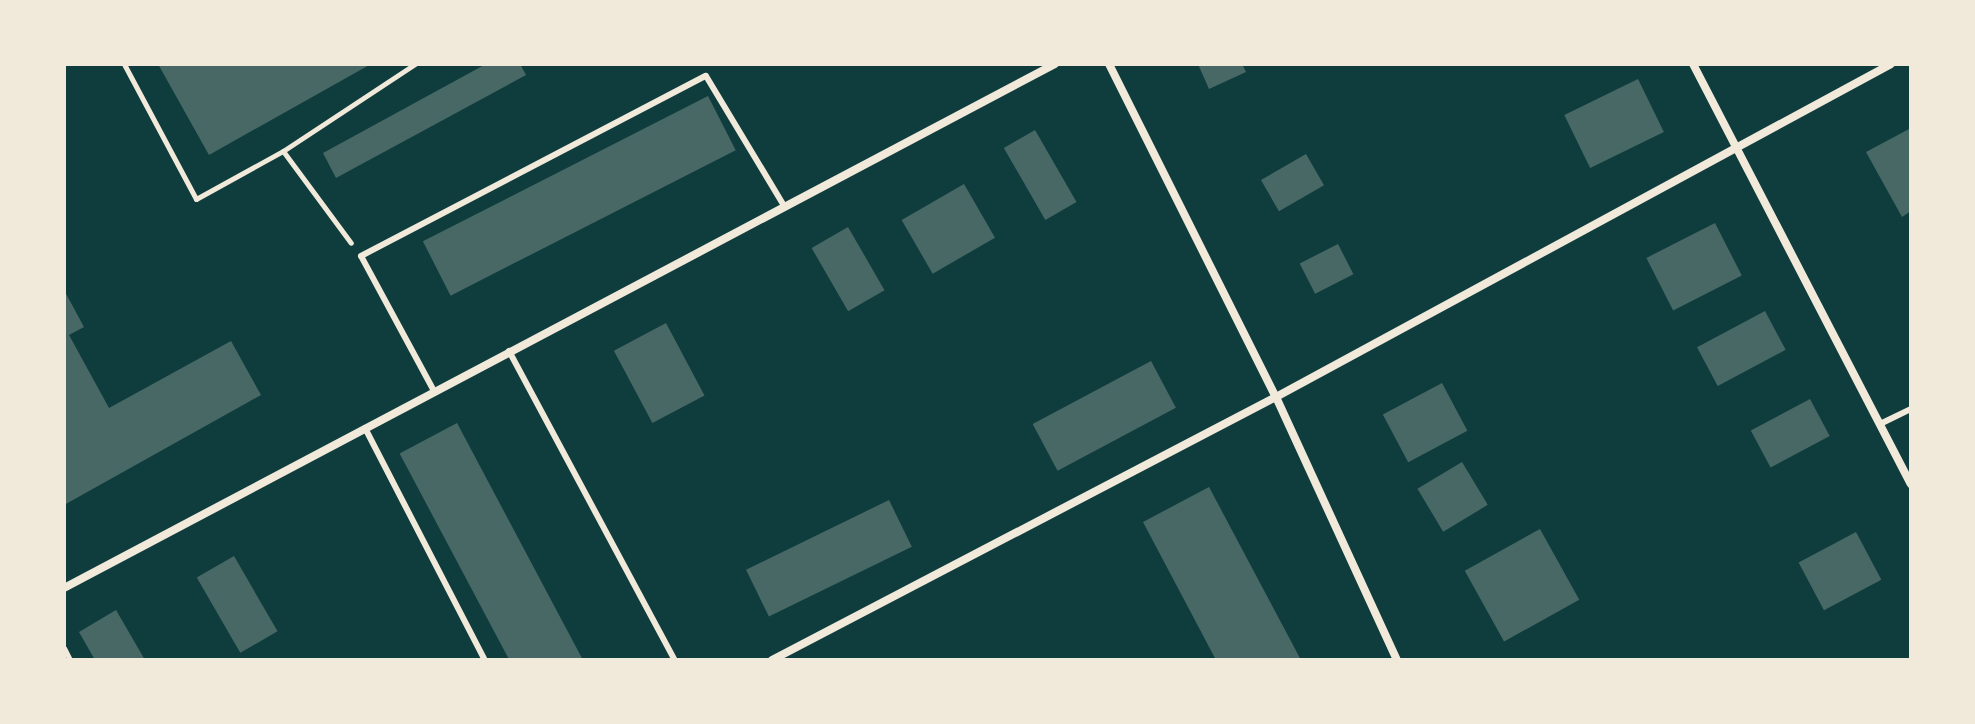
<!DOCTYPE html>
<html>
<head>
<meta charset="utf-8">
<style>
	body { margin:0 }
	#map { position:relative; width:1975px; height:724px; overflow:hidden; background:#0f3d3e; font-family:"Work Sans",sans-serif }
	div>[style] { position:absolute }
	.building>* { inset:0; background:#486865; transform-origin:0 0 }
	.path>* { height:5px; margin:-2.5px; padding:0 2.5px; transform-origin:2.5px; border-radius:2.5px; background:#f1e9da }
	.service>* { height:6px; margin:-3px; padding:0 3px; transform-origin:3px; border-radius:3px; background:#f1e9da }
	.minor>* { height:8px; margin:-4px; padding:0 4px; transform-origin:4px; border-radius:4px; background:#f1e9da }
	span { translate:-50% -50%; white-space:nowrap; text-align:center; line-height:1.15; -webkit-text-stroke:7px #f1e9da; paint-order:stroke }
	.frame { position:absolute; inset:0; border:66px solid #f1e9da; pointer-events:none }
</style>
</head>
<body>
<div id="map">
	<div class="building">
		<i style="clip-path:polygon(158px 64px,371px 64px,209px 155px)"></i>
		<i style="clip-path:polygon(486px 64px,520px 64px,526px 75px,336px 178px,323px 153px)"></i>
		<i style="clip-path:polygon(1198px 64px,1242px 64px,1246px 72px,1209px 89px)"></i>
		<i style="left:1638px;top:79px;width:59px;height:82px;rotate:64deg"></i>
		<i style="left:708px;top:96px;width:61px;height:320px;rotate:63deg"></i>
		<i style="clip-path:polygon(1911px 128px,1911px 211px,1902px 217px,1866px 152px)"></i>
		<i style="left:1035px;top:130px;width:83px;height:36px;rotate:60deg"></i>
		<i style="left:1306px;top:154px;width:36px;height:52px;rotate:60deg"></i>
		<i style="left:964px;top:184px;width:62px;height:72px;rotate:60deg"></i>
		<i style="left:1715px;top:223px;width:59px;height:77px;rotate:63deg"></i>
		<i style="left:848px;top:227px;width:73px;height:42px;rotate:60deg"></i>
		<i style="left:1338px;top:244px;width:34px;height:43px;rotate:63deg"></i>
		<i style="clip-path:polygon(64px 290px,84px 327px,69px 335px,109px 408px,231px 341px,261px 395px,64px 505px)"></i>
		<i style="left:1765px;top:311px;width:44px;height:77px;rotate:62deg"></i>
		<i style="left:666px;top:323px;width:82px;height:59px;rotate:62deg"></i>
		<i style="left:1151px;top:361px;width:53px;height:134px;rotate:62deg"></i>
		<i style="left:1442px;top:383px;width:54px;height:67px;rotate:62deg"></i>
		<i style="left:1810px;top:399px;width:42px;height:67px;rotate:62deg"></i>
		<i style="left:457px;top:423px;width:268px;height:65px;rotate:62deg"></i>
		<i style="left:1462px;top:462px;width:50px;height:52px;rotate:59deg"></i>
		<i style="clip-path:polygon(1209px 487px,1301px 660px,1216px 660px,1143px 522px)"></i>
		<i style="left:889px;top:500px;width:52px;height:159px;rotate:64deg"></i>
		<i style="left:1540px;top:529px;width:81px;height:86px;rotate:61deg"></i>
		<i style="left:1856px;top:532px;width:54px;height:65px;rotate:62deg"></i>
		<i style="left:234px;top:556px;width:87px;height:43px;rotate:60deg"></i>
		<i style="clip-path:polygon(116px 610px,145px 660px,95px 660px,79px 632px)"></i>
	</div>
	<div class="path">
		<i style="left:124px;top:64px;width:153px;rotate:61.9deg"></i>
		<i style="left:196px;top:199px;width:99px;rotate:-28.9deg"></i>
		<i style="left:283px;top:151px;width:114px;rotate:53.5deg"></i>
		<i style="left:283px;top:151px;width:158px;rotate:-33.4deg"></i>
		<i style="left:64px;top:648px;width:13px;rotate:63deg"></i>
	</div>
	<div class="service">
		<i style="left:509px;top:351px;width:351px;rotate:61.8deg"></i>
		<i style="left:434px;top:391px;width:153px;rotate:-118.4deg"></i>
		<i style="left:361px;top:256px;width:389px;rotate:-27.6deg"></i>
		<i style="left:706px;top:76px;width:152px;rotate:59deg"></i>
		<i style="left:1880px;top:424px;width:34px;rotate:-26deg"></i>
		<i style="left:365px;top:428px;width:261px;rotate:62.7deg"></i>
	</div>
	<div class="minor">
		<i style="left:1109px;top:64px;width:373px;rotate:63.4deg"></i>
		<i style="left:1276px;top:397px;width:289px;rotate:65.3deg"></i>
		<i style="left:1693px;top:64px;width:473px;rotate:62.6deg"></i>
		<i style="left:64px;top:588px;width:1121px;rotate:-27.87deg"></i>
		<i style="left:772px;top:660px;width:568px;rotate:-27.56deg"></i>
		<i style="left:1276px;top:397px;width:699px;rotate:-28.43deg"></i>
	</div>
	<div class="frame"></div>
</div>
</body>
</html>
